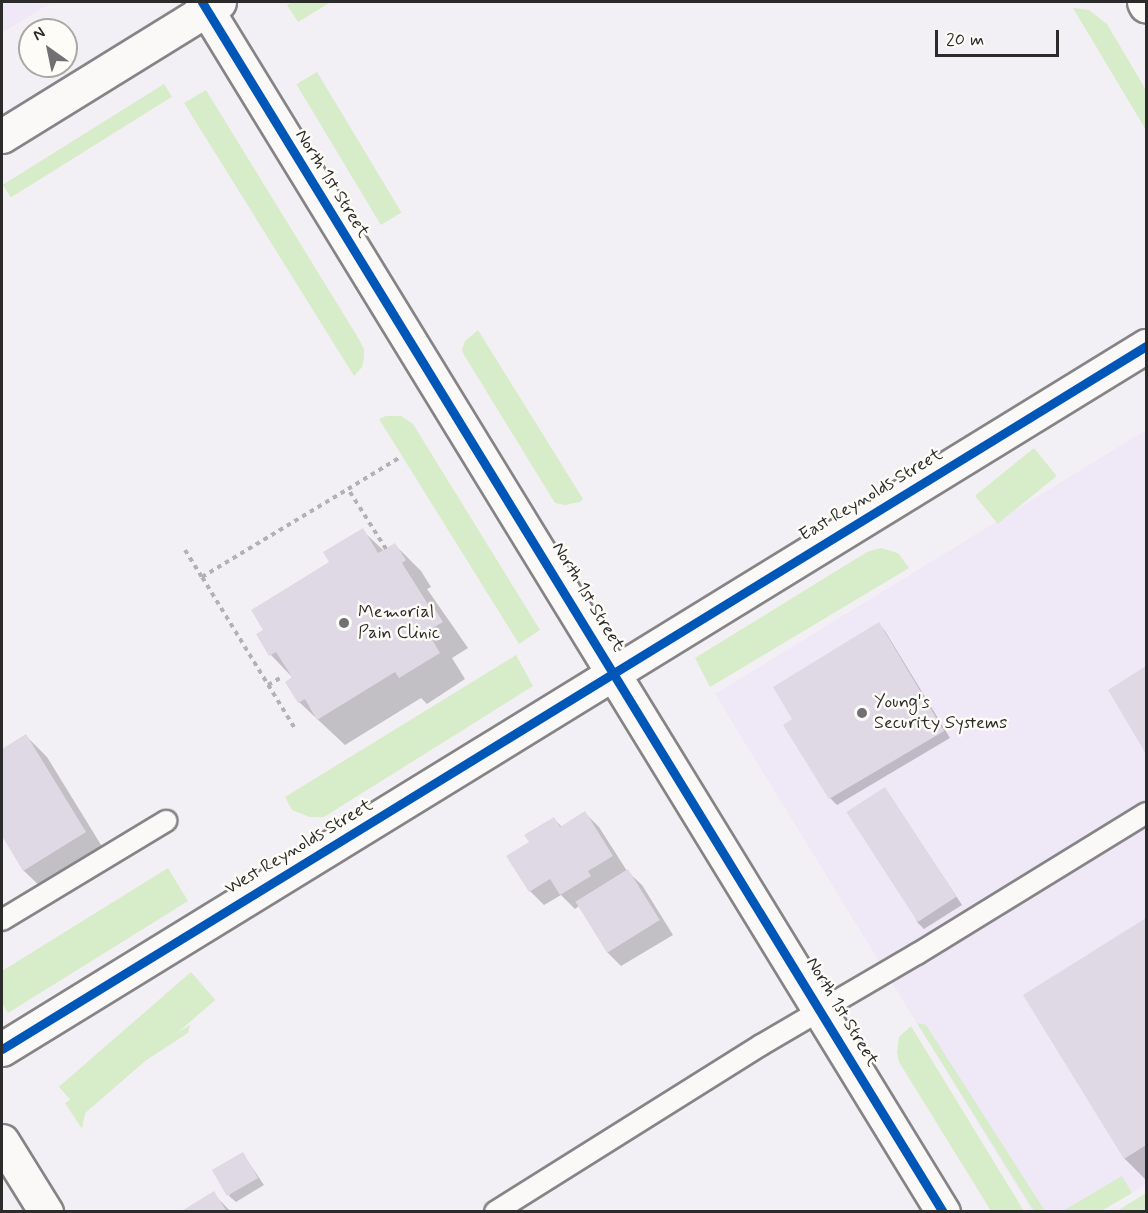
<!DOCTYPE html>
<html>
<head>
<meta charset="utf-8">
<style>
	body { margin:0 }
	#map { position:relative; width:1148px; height:1213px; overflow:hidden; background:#f3f0f5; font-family:Mynerve,sans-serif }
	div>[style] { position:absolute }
	.built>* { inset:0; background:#efe8f7 }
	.green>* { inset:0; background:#d7ecc8; transform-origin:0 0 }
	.shadow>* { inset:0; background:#0003 }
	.building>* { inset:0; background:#ded9e4; transform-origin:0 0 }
	.path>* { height:4px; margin-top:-2px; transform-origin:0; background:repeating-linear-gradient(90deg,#b3b2b2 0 4.5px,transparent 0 9px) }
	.roads { filter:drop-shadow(2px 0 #858486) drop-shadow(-2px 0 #858486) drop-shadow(0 2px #858486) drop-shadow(0 -2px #858486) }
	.lane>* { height:20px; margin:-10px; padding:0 10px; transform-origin:10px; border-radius:10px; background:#faf9f8 }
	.street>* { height:33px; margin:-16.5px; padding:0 16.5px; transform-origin:16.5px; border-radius:16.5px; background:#faf9f8 }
	.secondary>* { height:33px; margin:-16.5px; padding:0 16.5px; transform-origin:16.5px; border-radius:16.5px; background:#faf9f8 }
	.cycleway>* { height:9px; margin:-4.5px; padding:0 4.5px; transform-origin:4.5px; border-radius:4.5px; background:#0057b8 }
	.dots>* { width:16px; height:16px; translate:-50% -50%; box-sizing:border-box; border:3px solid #fdfcf7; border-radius:50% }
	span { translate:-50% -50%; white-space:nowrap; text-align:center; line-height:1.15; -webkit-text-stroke:5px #fdfcf7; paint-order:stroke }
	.street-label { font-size:18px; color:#2b2b2b }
	.poi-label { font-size:18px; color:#2b2b2b }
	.left { translate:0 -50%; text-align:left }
	.frame { position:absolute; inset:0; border:3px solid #2b2b2b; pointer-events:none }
	.north { position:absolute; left:18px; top:18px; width:60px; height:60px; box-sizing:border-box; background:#fdfcf7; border:2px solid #a9a8a5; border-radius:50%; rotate:327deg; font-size:16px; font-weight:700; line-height:24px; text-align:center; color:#2b2b2b }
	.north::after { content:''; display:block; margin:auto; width:21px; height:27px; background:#717072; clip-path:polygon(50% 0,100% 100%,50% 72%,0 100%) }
	.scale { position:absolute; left:935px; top:30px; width:124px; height:27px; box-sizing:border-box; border:3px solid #2b2b2b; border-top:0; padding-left:8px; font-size:18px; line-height:21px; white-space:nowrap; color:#2b2b2b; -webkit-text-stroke:4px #fdfcf7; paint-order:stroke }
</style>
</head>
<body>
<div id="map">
	<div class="built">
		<i style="clip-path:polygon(2px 2px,52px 2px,2px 33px)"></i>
		<i style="clip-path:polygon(1146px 430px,1146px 1184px,1102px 1211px,1032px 1211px,715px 694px)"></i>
	</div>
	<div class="green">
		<i style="clip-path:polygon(292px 2px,331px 2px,298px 22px,287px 5px)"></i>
		<i style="clip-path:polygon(1073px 8px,1089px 10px,1107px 24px,1146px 90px,1146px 130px)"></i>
		<i style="left:317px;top:72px;width:164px;height:24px;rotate:59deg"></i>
		<i style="left:164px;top:84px;width:15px;height:190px;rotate:58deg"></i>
		<i style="clip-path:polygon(206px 90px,357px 336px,364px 349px,364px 359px,362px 367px,354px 376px,184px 103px)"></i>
		<i style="clip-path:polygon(478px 330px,583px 499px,580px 502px,565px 505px,555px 503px,464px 355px,462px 350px,465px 341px)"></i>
		<i style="clip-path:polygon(386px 416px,401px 416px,413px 424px,540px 630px,519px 644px,379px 419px)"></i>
		<i style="left:1034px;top:448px;width:36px;height:76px;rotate:51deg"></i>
		<i style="clip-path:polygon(881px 548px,898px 553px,909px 568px,710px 687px,695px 658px,867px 552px)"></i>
		<i style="clip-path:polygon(516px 655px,533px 686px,324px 817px,310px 817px,292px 810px,285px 797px)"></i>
		<i style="clip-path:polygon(168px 868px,188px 901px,8px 1013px,2px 1003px,2px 971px)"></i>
		<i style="left:191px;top:972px;width:37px;height:175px;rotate:49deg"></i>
		<i style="clip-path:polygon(917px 1023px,926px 1025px,1045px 1211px,1034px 1211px)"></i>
		<i style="clip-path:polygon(190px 1025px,188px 1033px,88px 1098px,82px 1129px,65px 1103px)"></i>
		<i style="clip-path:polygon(911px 1026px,1024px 1211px,991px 1211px,899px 1062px,897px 1053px,899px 1037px)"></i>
		<i style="clip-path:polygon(1122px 1176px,1132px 1193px,1101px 1211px,1063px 1211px)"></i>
		<i style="clip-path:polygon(1146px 1193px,1146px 1211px,1117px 1211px)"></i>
	</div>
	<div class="shadow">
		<i style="clip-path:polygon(362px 530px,384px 551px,395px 545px,421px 571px,431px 587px,427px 589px,468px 648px,452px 658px,465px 679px,427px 704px,421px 698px,345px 745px,299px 702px,287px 682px,293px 678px,271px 655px,258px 634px,265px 631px)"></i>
		<i style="clip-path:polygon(879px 624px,885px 631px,950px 738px,837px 805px,830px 798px,794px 720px)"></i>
		<i style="clip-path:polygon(1146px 668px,1146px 751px,1110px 690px)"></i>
		<i style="clip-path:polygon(26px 736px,47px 757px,106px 853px,45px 891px,24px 871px,2px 833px,2px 751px)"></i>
		<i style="clip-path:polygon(885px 789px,962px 905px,924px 929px,917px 922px)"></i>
		<i style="clip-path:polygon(585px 813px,599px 827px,627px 871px,642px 885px,673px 935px,621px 966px,607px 952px,579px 906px,575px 909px,561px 895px,544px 905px,530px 891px,531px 843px,554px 819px,562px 827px)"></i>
		<i style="clip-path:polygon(1146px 920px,1146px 1180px,1125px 1159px,1025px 996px)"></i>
		<i style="clip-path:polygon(243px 1154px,264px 1185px,236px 1202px,229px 1196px)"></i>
		<i style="clip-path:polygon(213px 1193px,231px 1212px,183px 1212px)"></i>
	</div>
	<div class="building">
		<i style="clip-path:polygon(363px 528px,378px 553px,395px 543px,406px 560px,402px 563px,429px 606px,432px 604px,443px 622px,427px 631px,440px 653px,399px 678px,395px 672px,317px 720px,305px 699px,298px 703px,285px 682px,292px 677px,276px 652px,269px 656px,256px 634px,263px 630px,251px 610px,329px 562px,323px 552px)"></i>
		<i style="clip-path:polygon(879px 622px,944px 731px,829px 799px,783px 725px,792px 719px,773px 687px)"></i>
		<i style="clip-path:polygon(1146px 666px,1146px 754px,1108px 690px)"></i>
		<i style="clip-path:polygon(26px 734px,86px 832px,23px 871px,2px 836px,2px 749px)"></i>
		<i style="left:885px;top:787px;width:131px;height:46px;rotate:57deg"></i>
		<i style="clip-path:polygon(585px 811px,613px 856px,588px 871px,591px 876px,560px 895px,550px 879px,529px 892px,506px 856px,529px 842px,524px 835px,554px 817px,560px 827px)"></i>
		<i style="left:628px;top:869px;width:60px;height:62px;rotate:58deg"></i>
		<i style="clip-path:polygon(1146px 918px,1146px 1145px,1124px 1159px,1023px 995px)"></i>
		<i style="left:243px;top:1152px;width:30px;height:36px;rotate:60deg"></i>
		<i style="clip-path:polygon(214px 1191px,227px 1212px,180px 1212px)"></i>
	</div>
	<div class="path">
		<i style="left:386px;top:549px;width:71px;rotate:-122.3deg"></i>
		<i style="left:348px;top:489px;width:60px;rotate:-31.3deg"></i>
		<i style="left:185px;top:550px;width:32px;rotate:58deg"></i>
		<i style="left:268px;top:685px;width:14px;rotate:-30deg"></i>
		<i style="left:294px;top:727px;width:176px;rotate:-121.5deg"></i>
		<i style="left:202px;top:577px;width:170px;rotate:-31.1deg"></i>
	</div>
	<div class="roads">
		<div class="lane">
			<i style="left:2px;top:920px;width:192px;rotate:-31.1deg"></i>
			<i style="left:495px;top:1212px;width:314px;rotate:-32.1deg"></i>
			<i style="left:761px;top:1045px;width:181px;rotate:-30.3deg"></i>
			<i style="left:917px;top:954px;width:269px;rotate:-31.6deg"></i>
		</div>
		<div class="street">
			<i style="left:202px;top:2px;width:1419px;rotate:58.52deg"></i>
			<i style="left:2px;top:1049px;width:1343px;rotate:-31.57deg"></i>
			<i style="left:2px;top:1141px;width:84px;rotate:58.2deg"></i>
		</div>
		<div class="secondary">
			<i style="left:1144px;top:2px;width:4px;rotate:63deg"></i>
			<i style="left:2px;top:136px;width:255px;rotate:-31.7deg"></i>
		</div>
	</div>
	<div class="cycleway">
		<i style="left:202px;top:2px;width:1419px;rotate:58.52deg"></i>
		<i style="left:2px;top:1049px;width:1343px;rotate:-31.57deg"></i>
	</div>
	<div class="dots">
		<i style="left:344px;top:623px;background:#717072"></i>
		<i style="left:862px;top:713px;background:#717072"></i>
	</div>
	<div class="street-label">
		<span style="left:332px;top:184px;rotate:58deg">North 1st Street</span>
		<span style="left:871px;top:495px;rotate:-31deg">East Reynolds Street</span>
		<span style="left:588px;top:597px;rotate:59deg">North 1st Street</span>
		<span style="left:299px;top:847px;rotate:-31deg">West Reynolds Street</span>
		<span style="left:842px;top:1012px;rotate:59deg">North 1st Street</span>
	</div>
	<div class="poi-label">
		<span class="left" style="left:358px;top:623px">Memorial<br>Pain Clinic</span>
		<span class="left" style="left:874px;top:713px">Young's<br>Security Systems</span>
	</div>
	<div class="frame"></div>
	<div class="north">N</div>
	<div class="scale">20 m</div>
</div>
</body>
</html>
